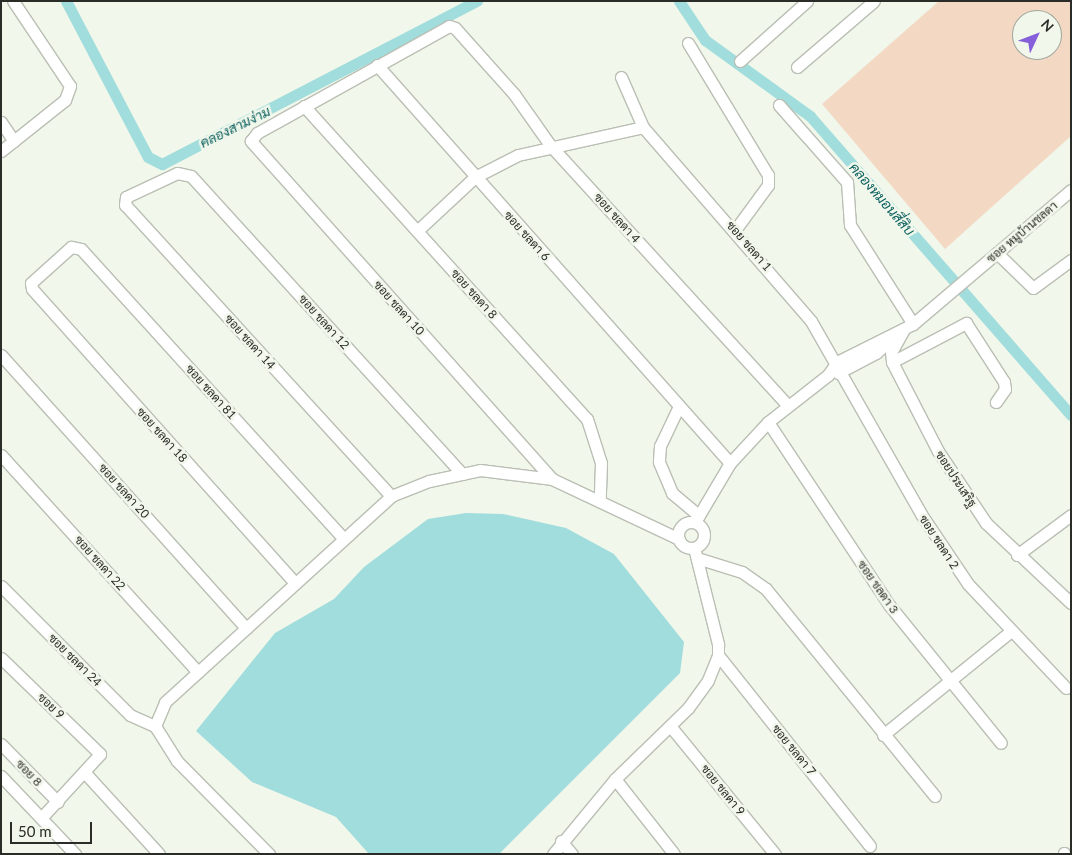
<!DOCTYPE html>
<html>
<head>
<meta charset="utf-8">
<style>
	body { margin:0 }
	#map { position:relative; width:1072px; height:855px; overflow:hidden; background:#f1f7eb; font-family:Lato,Sarabun,sans-serif }
	div>[style] { position:absolute }
	.green>* { inset:0; background:#f3d9c4 }
	.water>* { inset:0; background:#a1dddc }
	.canal>* { height:11px; margin:-5.5px; padding:0 5.5px; transform-origin:5.5px; border-radius:5.5px; background:#a1dddc }
	.roads { filter:drop-shadow(1px 0 #babfb4) drop-shadow(-1px 0 #babfb4) drop-shadow(0 1px #babfb4) drop-shadow(0 -1px #babfb4) }
	.street>* { height:11px; margin:-5.5px; padding:0 5.5px; transform-origin:5.5px; border-radius:5.5px; background:#fff }
	.street>.ring { margin:-5.5px; padding:0; box-sizing:content-box; background:none; border:11px solid #fff; border-radius:50% }
	span { translate:-50% -50%; white-space:nowrap; text-align:center; line-height:1.15; -webkit-text-stroke:5px #f1f7eb; paint-order:stroke }
	.street-label { font-size:12px; color:#2a2c27 }
	.water-label { font-size:14px; color:#0e6261; font-style:italic }
	.frame { position:absolute; inset:0; border:2px solid #2a2c27; pointer-events:none }
	.north { position:absolute; left:1012px; top:10px; width:50px; height:50px; box-sizing:border-box; background:#f1f7eb; border:1px solid #a1a69d; border-radius:50%; rotate:47deg; font-size:14px; font-weight:700; line-height:20px; text-align:center; color:#2a2c27 }
	.north::after { content:''; display:block; margin:auto; width:18px; height:22px; background:#8660da; clip-path:polygon(50% 0,100% 100%,50% 72%,0 100%) }
	.scale { position:absolute; left:10px; top:822px; width:82px; height:22px; box-sizing:border-box; border:2px solid #2a2c27; border-top:0; padding-left:6px; font-size:15px; line-height:18px; white-space:nowrap; color:#2a2c27; -webkit-text-stroke:4px #f1f7eb; paint-order:stroke }
</style>
</head>
<body>
<div id="map">
	<div class="green">
		<i style="clip-path:polygon(evenodd,939px 1px,1071px 1px,1071px 136px,945px 249px,822px 104px,939px 1px,1022px 20px,1052px 20px,1052px 50px,1022px 50px,1022px 20px)"></i>
	</div>
	<div class="water">
		<i style="clip-path:polygon(466px 513px,503px 514px,566px 528px,614px 554px,684px 642px,680px 673px,499px 854px,369px 854px,336px 817px,252px 782px,196px 731px,275px 633px,334px 599px,364px 567px,428px 519px)"></i>
	</div>
	<div class="canal">
		<i style="left:66px;top:1px;width:176px;rotate:62.3deg"></i>
		<i style="left:148px;top:157px;width:16px;rotate:27deg"></i>
		<i style="left:162px;top:164px;width:355px;rotate:-27.4deg"></i>
		<i style="left:679px;top:1px;width:47px;rotate:56.3deg"></i>
		<i style="left:705px;top:40px;width:130px;rotate:35.9deg"></i>
		<i style="left:810px;top:116px;width:397px;rotate:48.9deg"></i>
	</div>
	<div class="roads">
		<div class="street">
			<i style="left:688px;top:43px;width:154px;rotate:58.8deg"></i>
			<i style="left:768px;top:175px;width:10px;rotate:90deg"></i>
			<i style="left:768px;top:185px;width:56px;rotate:126.3deg"></i>
			<i style="left:740px;top:61px;width:90px;rotate:-41.8deg"></i>
			<i style="left:377px;top:65px;width:532px;rotate:48.43deg"></i>
			<i style="left:797px;top:67px;width:101px;rotate:-40.6deg"></i>
			<i style="left:621px;top:77px;width:55px;rotate:66.3deg"></i>
			<i style="left:643px;top:127px;width:257px;rotate:49.1deg"></i>
			<i style="left:811px;top:321px;width:222px;rotate:60.3deg"></i>
			<i style="left:921px;top:514px;width:84px;rotate:56.1deg"></i>
			<i style="left:968px;top:584px;width:143px;rotate:46.7deg"></i>
			<i style="left:779px;top:105px;width:103px;rotate:48.6deg"></i>
			<i style="left:847px;top:182px;width:43px;rotate:86deg"></i>
			<i style="left:850px;top:225px;width:117px;rotate:57.5deg"></i>
			<i style="left:304px;top:106px;width:422px;rotate:47.9deg"></i>
			<i style="left:587px;top:419px;width:46px;rotate:72.3deg"></i>
			<i style="left:601px;top:463px;width:38px;rotate:92deg"></i>
			<i style="left:1px;top:122px;width:23px;rotate:56deg"></i>
			<i style="left:1px;top:151px;width:82px;rotate:-38.6deg"></i>
			<i style="left:65px;top:100px;width:15px;rotate:-70deg"></i>
			<i style="left:70px;top:86px;width:102px;rotate:-123.8deg"></i>
			<i style="left:417px;top:231px;width:79px;rotate:-43deg"></i>
			<i style="left:475px;top:177px;width:48px;rotate:-27.1deg"></i>
			<i style="left:518px;top:155px;width:128px;rotate:-12.6deg"></i>
			<i style="left:997px;top:253px;width:50px;rotate:44.2deg"></i>
			<i style="left:1033px;top:288px;width:47px;rotate:-36.4deg"></i>
			<i style="left:904px;top:329px;width:26px;rotate:119deg"></i>
			<i style="left:891px;top:352px;width:10px;rotate:84deg"></i>
			<i style="left:892px;top:362px;width:100px;rotate:62.7deg"></i>
			<i style="left:938px;top:451px;width:87px;rotate:56.3deg"></i>
			<i style="left:986px;top:523px;width:117px;rotate:43.3deg"></i>
			<i style="left:1px;top:355px;width:367px;rotate:48.1deg"></i>
			<i style="left:892px;top:362px;width:84px;rotate:-27.8deg"></i>
			<i style="left:966px;top:323px;width:70px;rotate:57.2deg"></i>
			<i style="left:1004px;top:382px;width:7px;rotate:82deg"></i>
			<i style="left:1005px;top:389px;width:16px;rotate:125deg"></i>
			<i style="left:838px;top:373px;width:43px;rotate:-27.8deg"></i>
			<i style="left:876px;top:353px;width:25px;rotate:-42deg"></i>
			<i style="left:679px;top:406px;width:44px;rotate:115.4deg"></i>
			<i style="left:660px;top:446px;width:16px;rotate:94deg"></i>
			<i style="left:659px;top:462px;width:34px;rotate:67deg"></i>
			<i style="left:672px;top:493px;width:35px;rotate:40deg"></i>
			<i style="left:768px;top:422px;width:221px;rotate:56.5deg"></i>
			<i style="left:890px;top:606px;width:176px;rotate:51deg"></i>
			<i style="left:1px;top:455px;width:293px;rotate:47.8deg"></i>
			<i style="left:552px;top:479px;width:453px;rotate:-131.7deg"></i>
			<i style="left:251px;top:141px;width:10px;rotate:-53deg"></i>
			<i style="left:257px;top:133px;width:220px;rotate:-29.1deg"></i>
			<i style="left:449px;top:26px;width:6px;rotate:18deg"></i>
			<i style="left:455px;top:28px;width:89px;rotate:48.2deg"></i>
			<i style="left:514px;top:94px;width:62px;rotate:54.8deg"></i>
			<i style="left:550px;top:145px;width:353px;rotate:47.6deg"></i>
			<i style="left:391px;top:496px;width:394px;rotate:-132.4deg"></i>
			<i style="left:125px;top:205px;width:8px;rotate:-83deg"></i>
			<i style="left:126px;top:197px;width:56px;rotate:-25.2deg"></i>
			<i style="left:177px;top:173px;width:14px;rotate:12deg"></i>
			<i style="left:191px;top:176px;width:403px;rotate:47.7deg"></i>
			<i class="ring" style="left:678px;top:522px;width:15px;height:15px"></i>
			<i style="left:695px;top:522px;width:69px;rotate:-59.3deg"></i>
			<i style="left:730px;top:463px;width:56px;rotate:-47.2deg"></i>
			<i style="left:768px;top:422px;width:76px;rotate:-38.1deg"></i>
			<i style="left:828px;top:375px;width:16px;rotate:-55deg"></i>
			<i style="left:837px;top:362px;width:85px;rotate:-26.6deg"></i>
			<i style="left:913px;top:324px;width:207px;rotate:-40.3deg"></i>
			<i style="left:1017px;top:555px;width:67px;rotate:-36.5deg"></i>
			<i style="left:697px;top:558px;width:47px;rotate:17.3deg"></i>
			<i style="left:742px;top:572px;width:29px;rotate:35deg"></i>
			<i style="left:766px;top:589px;width:267px;rotate:50.8deg"></i>
			<i style="left:295px;top:583px;width:394px;rotate:-131.8deg"></i>
			<i style="left:32px;top:289px;width:6px;rotate:-99deg"></i>
			<i style="left:31px;top:283px;width:54px;rotate:-42deg"></i>
			<i style="left:71px;top:247px;width:10px;rotate:11deg"></i>
			<i style="left:81px;top:249px;width:391px;rotate:47.8deg"></i>
			<i style="left:1px;top:586px;width:182px;rotate:45deg"></i>
			<i style="left:130px;top:715px;width:27px;rotate:24deg"></i>
			<i style="left:718px;top:655px;width:244px;rotate:51.5deg"></i>
			<i style="left:1px;top:658px;width:138px;rotate:44.1deg"></i>
			<i style="left:100px;top:754px;width:86px;rotate:132.6deg"></i>
			<i style="left:155px;top:726px;width:26px;rotate:-67deg"></i>
			<i style="left:165px;top:702px;width:306px;rotate:-42.3deg"></i>
			<i style="left:391px;top:496px;width:41px;rotate:-21.5deg"></i>
			<i style="left:429px;top:481px;width:52px;rotate:-12.2deg"></i>
			<i style="left:480px;top:470px;width:73px;rotate:7.1deg"></i>
			<i style="left:552px;top:479px;width:140px;rotate:25.3deg"></i>
			<i style="left:155px;top:726px;width:41px;rotate:57.8deg"></i>
			<i style="left:177px;top:761px;width:131px;rotate:45.3deg"></i>
			<i style="left:671px;top:727px;width:164px;rotate:50.7deg"></i>
			<i style="left:883px;top:735px;width:165px;rotate:-39.1deg"></i>
			<i style="left:1px;top:744px;width:81px;rotate:45.5deg"></i>
			<i style="left:86px;top:774px;width:108px;rotate:47.6deg"></i>
			<i style="left:1px;top:776px;width:108px;rotate:46.5deg"></i>
			<i style="left:615px;top:779px;width:95px;rotate:51.8deg"></i>
			<i style="left:561px;top:841px;width:17px;rotate:50deg"></i>
			<i style="left:1064px;top:853px;width:1px;rotate:90deg"></i>
			<i style="left:553px;top:854px;width:97px;rotate:-50.4deg"></i>
			<i style="left:615px;top:779px;width:102px;rotate:-44.2deg"></i>
			<i style="left:688px;top:708px;width:34px;rotate:-54deg"></i>
			<i style="left:708px;top:680px;width:27px;rotate:-68deg"></i>
			<i style="left:718px;top:655px;width:11px;rotate:-90deg"></i>
			<i style="left:718px;top:644px;width:99px;rotate:-104deg"></i>
		</div>
	</div>
	<div class="street-label">
		<span style="left:617px;top:218px;rotate:48deg">ซอย ชลดา 4</span>
		<span style="left:1022px;top:232px;rotate:-40deg">ซอย หมูบ้านชลดา</span>
		<span style="left:527px;top:236px;rotate:48deg">ซอย ชลดา 6</span>
		<span style="left:749px;top:246px;rotate:49deg">ซอย ชลดา 1</span>
		<span style="left:474px;top:294px;rotate:48deg">ซอย ชลดา 8</span>
		<span style="left:399px;top:308px;rotate:48deg">ซอย ชลดา 10</span>
		<span style="left:324px;top:322px;rotate:48deg">ซอย ชลดา 12</span>
		<span style="left:250px;top:342px;rotate:48deg">ซอย ชลดา 14</span>
		<span style="left:211px;top:392px;rotate:48deg">ซอย ชลดา 81</span>
		<span style="left:162px;top:435px;rotate:48deg">ซอย ชลดา 18</span>
		<span style="left:956px;top:479px;rotate:57deg">ซอยประเสริฐ</span>
		<span style="left:124px;top:491px;rotate:48deg">ซอย ชลดา 20</span>
		<span style="left:939px;top:542px;rotate:57deg">ซอย ชลดา 2</span>
		<span style="left:100px;top:563px;rotate:48deg">ซอย ชลดา 22</span>
		<span style="left:878px;top:587px;rotate:55deg">ซอย ชลดา 3</span>
		<span style="left:75px;top:660px;rotate:45deg">ซอย ชลดา 24</span>
		<span style="left:51px;top:706px;rotate:43deg">ซอย 9</span>
		<span style="left:794px;top:750px;rotate:51deg">ซอย ชลดา 7</span>
		<span style="left:29px;top:773px;rotate:46deg">ซอย 8</span>
		<span style="left:723px;top:790px;rotate:51deg">ซอย ชลดา 9</span>
	</div>
	<div class="water-label">
		<span style="left:235px;top:127px;rotate:-26deg">คลองสามง่าม</span>
		<span style="left:882px;top:199px;rotate:49deg">คลองหมอนสี่สิบ</span>
	</div>
	<div class="frame"></div>
	<div class="north">N</div>
	<div class="scale">50 m</div>
</div>
</body>
</html>
